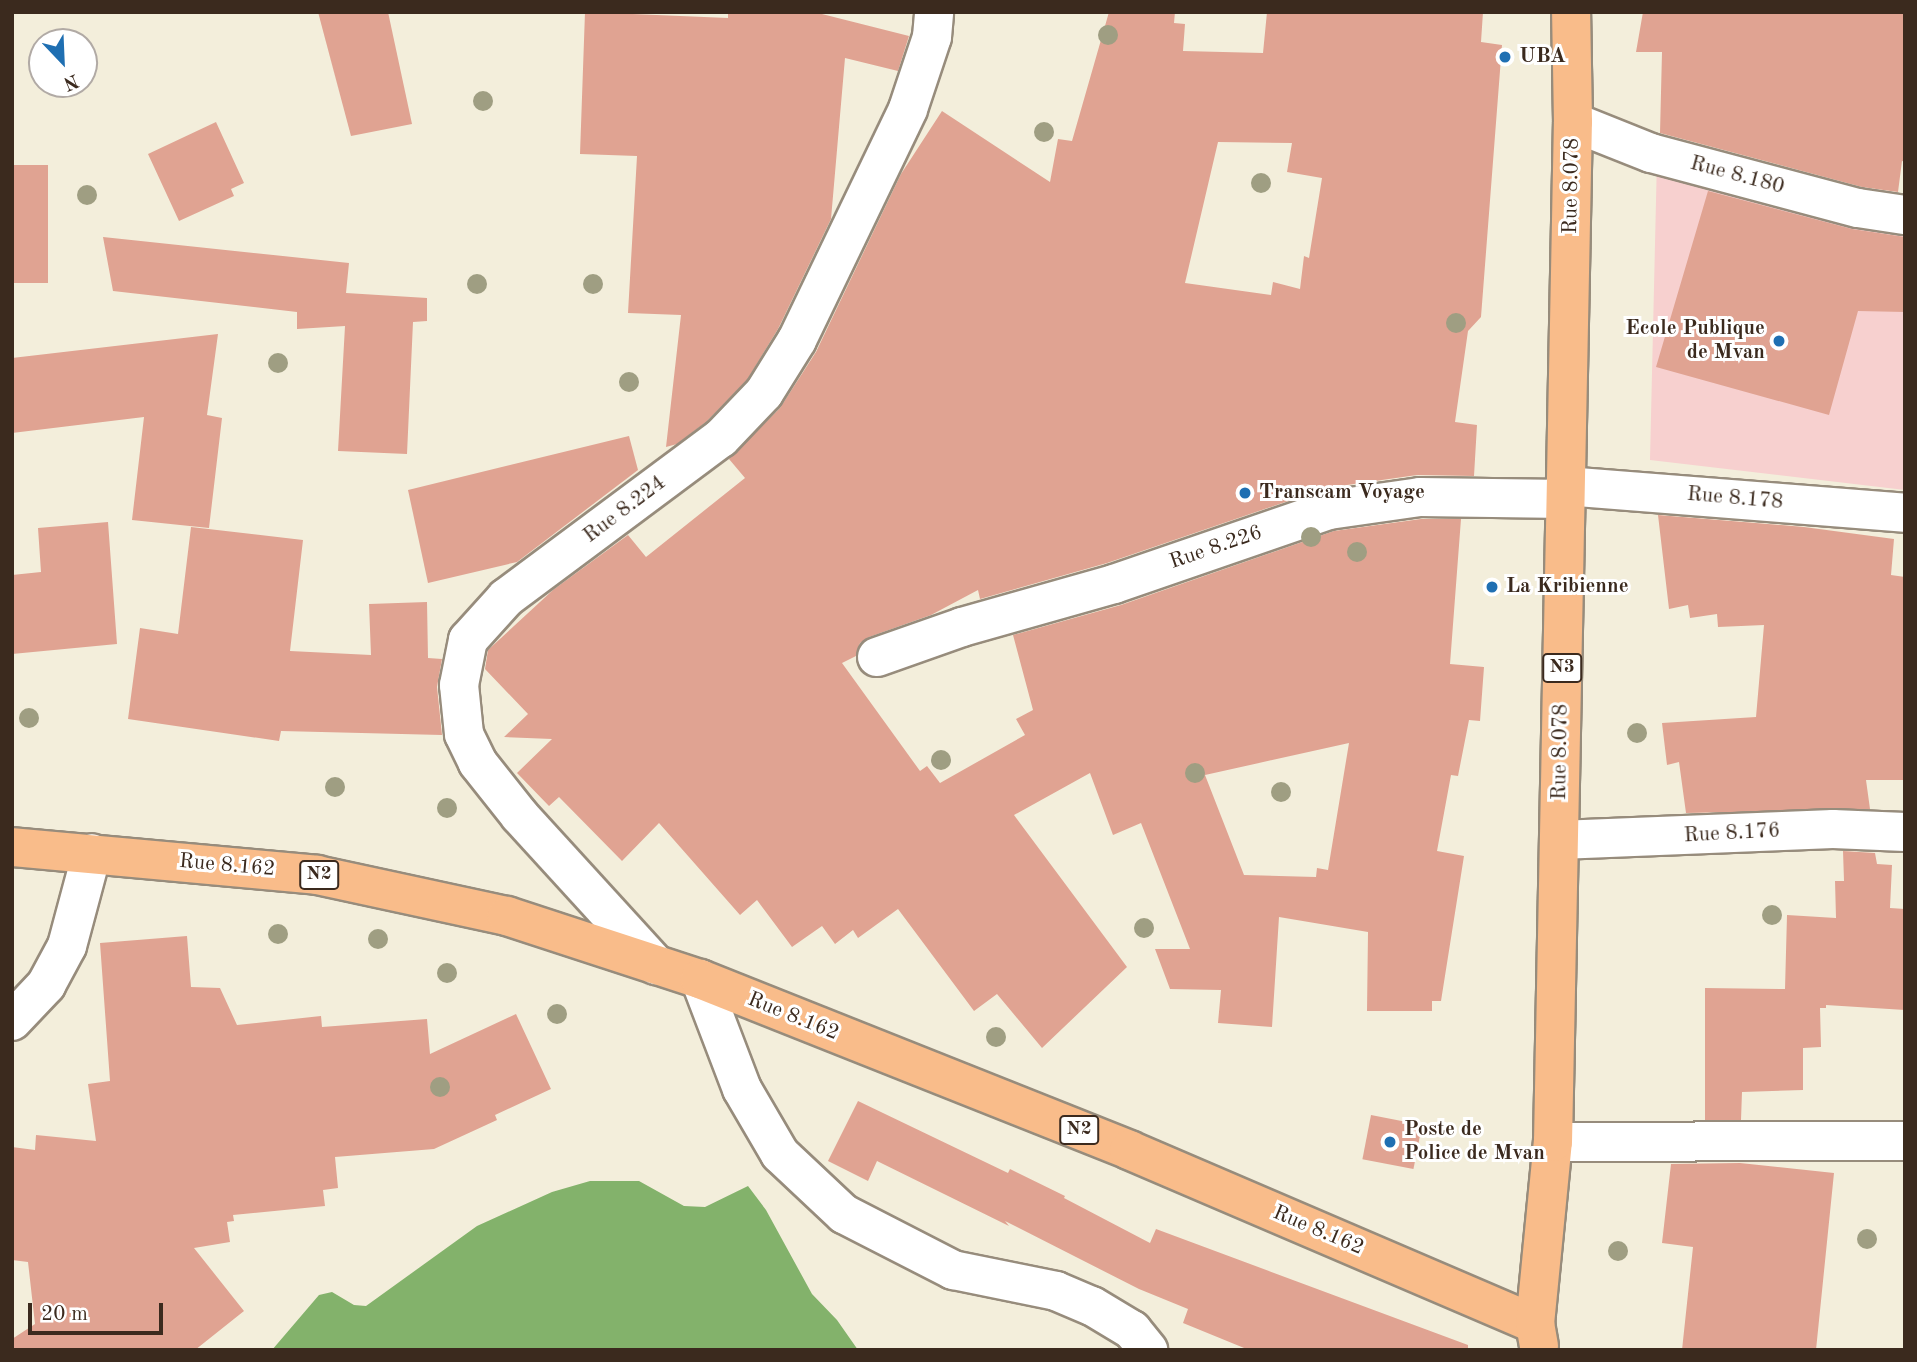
<!DOCTYPE html>
<html>
<head>
<meta charset="utf-8">
<style>
	body { margin:0 }
	#map { position:relative; width:1917px; height:1362px; overflow:hidden; background:#f3eedb; font-family:"Old Standard TT",serif }
	div>[style] { position:absolute }
	.built>* { inset:0; background:#f7d0cf }
	.forest>* { inset:0; background:#83b26b }
	.building>* { inset:0; background:#e0a392; transform-origin:0 0 }
	.roads { filter:drop-shadow(2px 0 #978c7c) drop-shadow(-2px 0 #978c7c) drop-shadow(0 2px #978c7c) drop-shadow(0 -2px #978c7c) }
	.minor>* { height:38px; margin:-19px; padding:0 19px; transform-origin:19px; border-radius:19px; background:#fff }
	.highway>* { height:38px; margin:-19px; padding:0 19px; transform-origin:19px; border-radius:19px; background:#f9bc8a }
	.trees>* { width:20px; height:20px; margin:-10px; border-radius:50%; background:#9f9e82 }
	.dots>* { width:19px; height:19px; translate:-50% -50%; box-sizing:border-box; border:4px solid #fff; border-radius:50% }
	span { translate:-50% -50%; white-space:nowrap; text-align:center; line-height:1.15; -webkit-text-stroke:6px #fff; paint-order:stroke }
	.shield-label span { padding:2px 5px; background:#fff; border:2px solid; border-radius:5px; -webkit-text-stroke-width:0 }
	.shield-label { font-size:19px; color:#3b2a1e; font-weight:700 }
	.poi-label { font-size:21px; color:#3b2a1e; font-weight:700 }
	.left { translate:0 -50%; text-align:left }
	.right { translate:-100% -50%; text-align:right }
	.street-label { font-size:21px; color:#3b2a1e }
	.frame { position:absolute; inset:0; border:14px solid #3b2a1e; pointer-events:none }
	.north { position:absolute; left:28px; top:28px; width:70px; height:70px; box-sizing:border-box; background:#fff; border:2px solid #b1aaa5; border-radius:50%; rotate:157deg; font-size:19px; font-weight:700; line-height:28px; text-align:center; color:#3b2a1e }
	.north::after { content:''; display:block; margin:auto; width:24px; height:32px; background:#1f6fb2; clip-path:polygon(50% 0,100% 100%,50% 72%,0 100%) }
	.scale { position:absolute; left:28px; top:1303px; width:135px; height:32px; box-sizing:border-box; border:4px solid #3b2a1e; border-top:0; padding-left:9px; font-size:21px; line-height:24px; white-space:nowrap; color:#3b2a1e; -webkit-text-stroke:5px #fff; paint-order:stroke }
</style>
</head>
<body>
<div id="map">
	<div class="built">
		<i style="clip-path:polygon(1657px 158px,1905px 223px,1905px 490px,1650px 460px)"></i>
	</div>
	<div class="forest">
		<i style="clip-path:polygon(590px 1181px,639px 1181px,684px 1206px,705px 1207px,748px 1186px,766px 1210px,812px 1294px,837px 1320px,858px 1350px,272px 1350px,319px 1295px,332px 1292px,354px 1305px,366px 1306px,477px 1226px,552px 1192px)"></i>
	</div>
	<div class="building">
		<i style="clip-path:polygon(318px 12px,388px 12px,412px 124px,351px 136px)"></i>
		<i style="clip-path:polygon(585px 12px,728px 18px,728px 12px,814px 12px,909px 36px,898px 71px,845px 58px,831px 219px,778px 329px,747px 380px,706px 422px,677px 444px,666px 447px,681px 315px,628px 313px,637px 156px,580px 154px)"></i>
		<i style="clip-path:polygon(evenodd,1109px 12px,1175px 12px,1174px 23px,1185px 24px,1183px 51px,1263px 53px,1267px 12px,1483px 12px,1481px 42px,1502px 45px,1481px 317px,1468px 331px,1455px 422px,1477px 425px,1474px 476px,1417px 475px,1326px 488px,1107px 563px,980px 599px,978px 590px,931px 615px,869px 637px,860px 643px,856px 656px,842px 663px,920px 771px,927px 766px,940px 783px,1025px 735px,1016px 719px,1033px 710px,1013px 635px,1121px 605px,1334px 531px,1421px 519px,1461px 519px,1450px 664px,1484px 667px,1480px 721px,1469px 720px,1458px 776px,1451px 775px,1437px 851px,1464px 856px,1441px 1001px,1432px 1001px,1432px 1011px,1367px 1011px,1368px 932px,1279px 917px,1272px 1027px,1218px 1023px,1221px 990px,1170px 989px,1155px 949px,1190px 949px,1141px 823px,1113px 835px,1090px 773px,1014px 815px,1127px 967px,1042px 1048px,997px 994px,974px 1011px,898px 909px,858px 938px,853px 930px,835px 944px,822px 926px,792px 947px,757px 900px,740px 915px,659px 823px,622px 861px,559px 797px,549px 806px,517px 773px,552px 739px,504px 737px,528px 714px,485px 669px,488px 650px,553px 590px,628px 535px,646px 557px,745px 478px,729px 459px,780px 408px,816px 352px,901px 174px,942px 111px,1050px 182px,1058px 139px,1072px 141px,1109px 12px,1218px 142px,1292px 143px,1287px 172px,1322px 178px,1309px 258px,1304px 256px,1300px 289px,1273px 282px,1271px 295px,1185px 283px,1218px 142px,1109px 12px,1349px 743px,1328px 870px,1317px 868px,1316px 877px,1244px 875px,1205px 775px,1349px 743px)"></i>
		<i style="clip-path:polygon(1643px 12px,1905px 12px,1905px 162px,1902px 161px,1898px 192px,1862px 187px,1660px 133px,1662px 52px,1636px 52px)"></i>
		<i style="clip-path:polygon(216px 122px,244px 183px,231px 189px,234px 196px,179px 221px,148px 154px)"></i>
		<i style="left:48px;top:165px;width:118px;height:36px;rotate:90deg"></i>
		<i style="clip-path:polygon(1708px 191px,1852px 229px,1905px 237px,1905px 312px,1858px 311px,1829px 415px,1656px 367px)"></i>
		<i style="clip-path:polygon(103px 237px,349px 263px,346px 293px,427px 298px,427px 321px,413px 322px,407px 454px,338px 451px,345px 326px,297px 329px,297px 312px,113px 291px)"></i>
		<i style="clip-path:polygon(218px 334px,207px 415px,222px 418px,209px 528px,132px 520px,144px 417px,12px 433px,12px 358px)"></i>
		<i style="clip-path:polygon(629px 436px,638px 470px,517px 562px,428px 583px,408px 490px)"></i>
		<i style="clip-path:polygon(1658px 515px,1804px 527px,1894px 539px,1891px 575px,1905px 577px,1905px 780px,1866px 780px,1870px 809px,1686px 813px,1679px 762px,1667px 765px,1662px 723px,1756px 717px,1764px 625px,1718px 627px,1717px 614px,1690px 618px,1688px 605px,1669px 609px)"></i>
		<i style="clip-path:polygon(108px 522px,117px 644px,12px 654px,12px 575px,41px 572px,38px 528px)"></i>
		<i style="clip-path:polygon(191px 527px,303px 540px,290px 651px,371px 655px,369px 604px,427px 602px,428px 658px,442px 659px,437px 687px,442px 735px,281px 731px,279px 741px,128px 719px,140px 628px,178px 634px)"></i>
		<i style="clip-path:polygon(1843px 851px,1875px 853px,1877px 864px,1892px 865px,1890px 908px,1905px 909px,1905px 1010px,1826px 1005px,1826px 1008px,1820px 1008px,1821px 1047px,1803px 1048px,1803px 1090px,1742px 1092px,1741px 1120px,1705px 1120px,1705px 988px,1785px 989px,1787px 915px,1836px 918px,1835px 881px,1844px 881px)"></i>
		<i style="clip-path:polygon(187px 936px,191px 987px,220px 988px,237px 1025px,321px 1016px,322px 1027px,427px 1019px,430px 1054px,516px 1014px,551px 1089px,495px 1115px,497px 1120px,434px 1149px,335px 1157px,338px 1188px,323px 1190px,325px 1206px,233px 1215px,234px 1221px,227px 1222px,230px 1242px,194px 1248px,244px 1311px,195px 1350px,12px 1350px,12px 1339px,35px 1324px,28px 1262px,12px 1260px,12px 1147px,35px 1150px,36px 1135px,96px 1141px,88px 1084px,110px 1081px,100px 943px)"></i>
		<i style="clip-path:polygon(858px 1101px,1008px 1173px,1010px 1169px,1065px 1196px,1064px 1198px,1150px 1243px,1156px 1229px,1468px 1345px,1468px 1350px,1249px 1350px,1183px 1323px,1188px 1309px,1139px 1289px,1005px 1221px,1009px 1226px,877px 1161px,868px 1181px,828px 1161px)"></i>
		<i style="left:1371px;top:1115px;width:52px;height:45px;rotate:11deg"></i>
		<i style="clip-path:polygon(1740px 1163px,1834px 1173px,1816px 1350px,1682px 1350px,1693px 1247px,1662px 1243px,1671px 1164px)"></i>
	</div>
	<div class="roads">
		<div class="minor">
			<i style="left:1573px;top:122px;width:84px;rotate:21.7deg"></i>
			<i style="left:1651px;top:153px;width:214px;rotate:14.9deg"></i>
			<i style="left:1858px;top:208px;width:48px;rotate:8.5deg"></i>
			<i style="left:1565px;top:486px;width:341px;rotate:4.5deg"></i>
			<i style="left:877px;top:657px;width:90px;rotate:-19.4deg"></i>
			<i style="left:962px;top:627px;width:158px;rotate:-15.8deg"></i>
			<i style="left:1114px;top:584px;width:227px;rotate:-19deg"></i>
			<i style="left:1329px;top:510px;width:92px;rotate:-8.1deg"></i>
			<i style="left:1420px;top:497px;width:145px;rotate:0.8deg"></i>
			<i style="left:1559px;top:840px;width:274px;rotate:-2.3deg"></i>
			<i style="left:1833px;top:829px;width:72px;rotate:2.4deg"></i>
			<i style="left:656px;top:965px;width:202px;rotate:-132.4deg"></i>
			<i style="left:520px;top:816px;width:68px;rotate:-128.4deg"></i>
			<i style="left:478px;top:763px;width:32px;rotate:-116deg"></i>
			<i style="left:464px;top:734px;width:49px;rotate:-95.8deg"></i>
			<i style="left:459px;top:685px;width:46px;rotate:-78.7deg"></i>
			<i style="left:468px;top:640px;width:57px;rotate:-47.9deg"></i>
			<i style="left:506px;top:598px;width:268px;rotate:-36.7deg"></i>
			<i style="left:721px;top:438px;width:62px;rotate:-46.3deg"></i>
			<i style="left:764px;top:393px;width:62px;rotate:-58.1deg"></i>
			<i style="left:797px;top:340px;width:256px;rotate:-64.3deg"></i>
			<i style="left:908px;top:109px;width:76px;rotate:-71.6deg"></i>
			<i style="left:932px;top:37px;width:25px;rotate:-85deg"></i>
			<i style="left:700px;top:979px;width:118px;rotate:69.1deg"></i>
			<i style="left:742px;top:1089px;width:75px;rotate:59.7deg"></i>
			<i style="left:780px;top:1154px;width:88px;rotate:43.2deg"></i>
			<i style="left:844px;top:1214px;width:123px;rotate:27.2deg"></i>
			<i style="left:953px;top:1270px;width:105px;rotate:11.5deg"></i>
			<i style="left:1056px;top:1291px;width:39px;rotate:23deg"></i>
			<i style="left:1092px;top:1306px;width:47px;rotate:31deg"></i>
			<i style="left:1132px;top:1330px;width:26px;rotate:51deg"></i>
			<i style="left:12px;top:1021px;width:50px;rotate:-46.6deg"></i>
			<i style="left:46px;top:985px;width:44px;rotate:-61.7deg"></i>
			<i style="left:67px;top:946px;width:96px;rotate:-75deg"></i>
			<i style="left:1553px;top:1142px;width:352px;rotate:-0.2deg"></i>
		</div>
		<div class="highway">
			<i style="left:12px;top:847px;width:306px;rotate:5.2deg"></i>
			<i style="left:317px;top:875px;width:194px;rotate:12.2deg"></i>
			<i style="left:507px;top:916px;width:203px;rotate:18.1deg"></i>
			<i style="left:700px;top:979px;width:462px;rotate:21.7deg"></i>
			<i style="left:1129px;top:1150px;width:442px;rotate:23.2deg"></i>
			<i style="left:1539px;top:1346px;width:22px;rotate:-100deg"></i>
			<i style="left:1535px;top:1324px;width:183px;rotate:-84.4deg"></i>
			<i style="left:1553px;top:1142px;width:1020px;rotate:-88.88deg"></i>
			<i style="left:1573px;top:122px;width:110px;rotate:-91deg"></i>
		</div>
	</div>
	<div class="trees">
		<i style="left:1108px;top:35px"></i>
		<i style="left:483px;top:101px"></i>
		<i style="left:1044px;top:132px"></i>
		<i style="left:1261px;top:183px"></i>
		<i style="left:87px;top:195px"></i>
		<i style="left:477px;top:284px"></i>
		<i style="left:593px;top:284px"></i>
		<i style="left:1456px;top:323px"></i>
		<i style="left:278px;top:363px"></i>
		<i style="left:629px;top:382px"></i>
		<i style="left:1311px;top:537px"></i>
		<i style="left:1357px;top:552px"></i>
		<i style="left:29px;top:718px"></i>
		<i style="left:1637px;top:733px"></i>
		<i style="left:941px;top:760px"></i>
		<i style="left:1195px;top:773px"></i>
		<i style="left:335px;top:787px"></i>
		<i style="left:1281px;top:792px"></i>
		<i style="left:447px;top:808px"></i>
		<i style="left:1772px;top:915px"></i>
		<i style="left:1144px;top:928px"></i>
		<i style="left:278px;top:934px"></i>
		<i style="left:378px;top:939px"></i>
		<i style="left:447px;top:973px"></i>
		<i style="left:557px;top:1014px"></i>
		<i style="left:996px;top:1037px"></i>
		<i style="left:440px;top:1087px"></i>
		<i style="left:1867px;top:1239px"></i>
		<i style="left:1618px;top:1251px"></i>
	</div>
	<div class="dots">
		<i style="left:1505px;top:57px;background:#1f6fb2"></i>
		<i style="left:1779px;top:341px;background:#1f6fb2"></i>
		<i style="left:1245px;top:493px;background:#1f6fb2"></i>
		<i style="left:1492px;top:587px;background:#1f6fb2"></i>
		<i style="left:1390px;top:1142px;background:#1f6fb2"></i>
	</div>
	<div class="shield-label">
		<span style="left:1562px;top:668px">N3</span>
		<span style="left:319px;top:875px">N2</span>
		<span style="left:1079px;top:1130px">N2</span>
	</div>
	<div class="poi-label">
		<span class="left" style="left:1519px;top:57px">UBA</span>
		<span class="right" style="left:1765px;top:341px">Ecole Publique<br>de Mvan</span>
		<span class="left" style="left:1259px;top:493px">Transcam Voyage</span>
		<span class="left" style="left:1506px;top:587px">La Kribienne</span>
		<span class="left" style="left:1404px;top:1142px">Poste de<br>Police de Mvan</span>
	</div>
	<div class="street-label">
		<span style="left:1737px;top:176px;rotate:15deg">Rue 8.180</span>
		<span style="left:1572px;top:186px;rotate:-89deg">Rue 8.078</span>
		<span style="left:1735px;top:499px;rotate:5deg">Rue 8.178</span>
		<span style="left:625px;top:510px;rotate:-37deg">Rue 8.224</span>
		<span style="left:1216px;top:548px;rotate:-19deg">Rue 8.226</span>
		<span style="left:1561px;top:752px;rotate:-89deg">Rue 8.078</span>
		<span style="left:1732px;top:834px;rotate:-3deg">Rue 8.176</span>
		<span style="left:227px;top:866px;rotate:5deg">Rue 8.162</span>
		<span style="left:793px;top:1017px;rotate:22deg">Rue 8.162</span>
		<span style="left:1318px;top:1231px;rotate:23deg">Rue 8.162</span>
	</div>
	<div class="frame"></div>
	<div class="north">N</div>
	<div class="scale">20 m</div>
</div>
</body>
</html>
